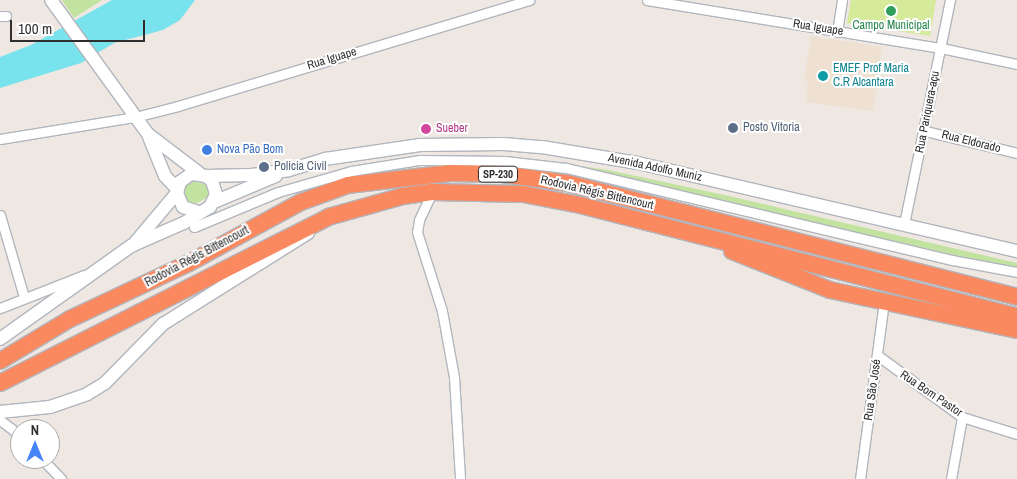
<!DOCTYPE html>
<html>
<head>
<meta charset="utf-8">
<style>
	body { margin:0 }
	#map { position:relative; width:1017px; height:479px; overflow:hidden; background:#efe7e1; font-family:"Archivo Narrow",sans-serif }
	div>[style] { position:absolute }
	.education>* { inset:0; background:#efe1d2 }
	.green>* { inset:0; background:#c2e3a0 }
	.pitch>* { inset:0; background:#d6ea9c }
	.water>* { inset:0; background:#78e2ed }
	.roads { filter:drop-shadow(1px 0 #b1b6be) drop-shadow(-1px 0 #b1b6be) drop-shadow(0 1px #b1b6be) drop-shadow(0 -1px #b1b6be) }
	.street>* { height:9px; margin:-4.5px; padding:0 4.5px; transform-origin:4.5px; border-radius:4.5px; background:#fff }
	.secondary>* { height:12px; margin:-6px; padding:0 6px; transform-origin:6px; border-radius:6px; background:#fff }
	.highway>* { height:16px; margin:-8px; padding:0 8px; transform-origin:8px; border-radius:8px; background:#fb8960 }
	.dots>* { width:14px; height:14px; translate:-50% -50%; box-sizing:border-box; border:2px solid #fff; border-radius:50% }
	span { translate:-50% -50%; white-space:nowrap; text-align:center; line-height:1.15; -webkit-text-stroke:4px #fff; paint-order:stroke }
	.shield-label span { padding:1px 4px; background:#fff; border:1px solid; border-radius:4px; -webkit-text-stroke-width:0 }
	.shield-label { font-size:11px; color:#2e2e2e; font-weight:700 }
	.leisure-label { font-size:12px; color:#27864d }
	.street-label { font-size:12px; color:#2e2e2e }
	.culture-label { font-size:12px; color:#0d838f }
	.left { translate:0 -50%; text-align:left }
	.service-label { font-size:12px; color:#4e5e75 }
	.hotel-label { font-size:12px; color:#b23c85 }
	.shop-label { font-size:12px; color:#366cbe }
	.north { position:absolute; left:10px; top:419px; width:50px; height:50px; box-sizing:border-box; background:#fff; border:1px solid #ababab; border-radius:50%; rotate:0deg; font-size:14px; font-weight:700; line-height:20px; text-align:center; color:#2e2e2e }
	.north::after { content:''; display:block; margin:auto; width:18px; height:22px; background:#4685f7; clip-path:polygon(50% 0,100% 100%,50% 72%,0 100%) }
	.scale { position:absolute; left:10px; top:20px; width:135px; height:22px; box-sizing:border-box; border:2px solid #2e2e2e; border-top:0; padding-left:6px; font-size:15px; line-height:18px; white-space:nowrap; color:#2e2e2e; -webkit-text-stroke:4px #fff; paint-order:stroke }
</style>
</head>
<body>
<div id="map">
	<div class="education">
		<i style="clip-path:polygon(811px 36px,882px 47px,873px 111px,806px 102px,808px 82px,804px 81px)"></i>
	</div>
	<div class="green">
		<i style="clip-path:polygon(62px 0,102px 0,74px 18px)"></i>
		<i style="clip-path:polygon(535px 160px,608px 170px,729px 196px,1017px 263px,1017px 269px)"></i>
		<i style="clip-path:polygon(192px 181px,209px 185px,210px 196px,197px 203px,186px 202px,181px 187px)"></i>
	</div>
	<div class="pitch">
		<i style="clip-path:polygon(851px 0,936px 0,930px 36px,847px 23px)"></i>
	</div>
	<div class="water">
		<i style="clip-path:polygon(112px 0,195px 0,180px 20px,163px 30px,114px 43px,81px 63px,0 88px,0 57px,31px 45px)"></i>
	</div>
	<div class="roads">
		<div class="street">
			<i style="left:647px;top:0;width:298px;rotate:9.3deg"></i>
			<i style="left:941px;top:48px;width:78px;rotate:11.9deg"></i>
			<i style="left:0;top:16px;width:6px"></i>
			<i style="left:837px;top:32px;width:32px;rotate:-81deg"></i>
			<i style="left:925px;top:131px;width:95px;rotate:13.4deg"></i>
			<i style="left:0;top:139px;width:137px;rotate:-9.3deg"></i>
			<i style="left:135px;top:117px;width:44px;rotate:-14.3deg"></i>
			<i style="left:178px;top:106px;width:367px;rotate:-16.8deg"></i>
			<i style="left:432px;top:192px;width:31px;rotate:115deg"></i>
			<i style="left:419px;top:220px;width:12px;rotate:99deg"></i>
			<i style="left:417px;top:232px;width:83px;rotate:72.4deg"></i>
			<i style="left:442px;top:311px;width:67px;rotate:79.7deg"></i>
			<i style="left:454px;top:377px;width:102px;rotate:86.6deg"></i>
			<i style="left:0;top:215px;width:85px;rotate:73.7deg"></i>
			<i style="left:904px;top:224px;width:229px;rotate:-78.4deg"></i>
			<i style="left:194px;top:227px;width:91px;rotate:-22.6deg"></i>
			<i style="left:278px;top:192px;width:76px;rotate:-16deg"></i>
			<i style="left:351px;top:171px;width:70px;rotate:-9.1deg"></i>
			<i style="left:420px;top:160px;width:85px;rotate:0.7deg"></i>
			<i style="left:505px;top:161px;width:61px;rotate:6.5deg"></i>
			<i style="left:566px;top:168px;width:397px;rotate:13.4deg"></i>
			<i style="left:952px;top:260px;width:66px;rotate:10.5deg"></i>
			<i style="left:0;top:308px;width:90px;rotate:-21.4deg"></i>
			<i style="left:877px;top:355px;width:105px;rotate:36.1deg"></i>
			<i style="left:962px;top:417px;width:58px;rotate:17.2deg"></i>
			<i style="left:0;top:420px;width:25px;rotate:37deg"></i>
			<i style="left:42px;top:459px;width:28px;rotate:46deg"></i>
			<i style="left:860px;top:479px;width:180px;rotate:-82.3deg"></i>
			<i style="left:951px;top:479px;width:63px;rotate:-79.9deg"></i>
		</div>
		<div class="secondary">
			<i style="left:51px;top:0;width:165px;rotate:54.1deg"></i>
			<i style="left:148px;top:134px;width:64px;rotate:37.4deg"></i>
			<i style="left:149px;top:137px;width:42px;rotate:67.7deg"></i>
			<i style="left:165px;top:176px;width:18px;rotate:47deg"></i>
			<i style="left:206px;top:176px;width:45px;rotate:-1.3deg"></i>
			<i style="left:251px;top:175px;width:38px;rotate:-7deg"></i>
			<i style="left:289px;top:170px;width:38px;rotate:-17deg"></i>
			<i style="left:325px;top:159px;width:96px;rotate:-8.4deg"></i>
			<i style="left:420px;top:145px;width:84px;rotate:-0.7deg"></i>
			<i style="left:504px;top:144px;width:38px;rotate:5deg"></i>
			<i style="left:542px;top:147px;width:97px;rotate:9.5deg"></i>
			<i style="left:638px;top:163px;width:389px;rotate:13.1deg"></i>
			<i style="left:214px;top:202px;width:67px;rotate:-22.8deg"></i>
			<i style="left:133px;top:245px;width:68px;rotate:-49.8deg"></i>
			<i style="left:0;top:339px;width:161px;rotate:-35.4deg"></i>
			<i style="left:131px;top:246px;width:58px;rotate:-23.5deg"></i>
			<i style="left:184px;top:223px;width:31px;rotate:-32deg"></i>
			<i style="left:210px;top:207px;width:14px;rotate:-65deg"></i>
			<i style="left:216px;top:194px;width:14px;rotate:-107deg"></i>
			<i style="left:212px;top:181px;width:8px;rotate:-140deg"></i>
			<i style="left:206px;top:176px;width:15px;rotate:-172deg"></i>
			<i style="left:191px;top:174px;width:14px;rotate:144deg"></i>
			<i style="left:180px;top:182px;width:11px;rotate:105deg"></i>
			<i style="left:177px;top:193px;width:15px;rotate:67deg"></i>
			<i style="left:183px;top:207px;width:16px;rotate:18deg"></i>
			<i style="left:0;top:412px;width:50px;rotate:-5.7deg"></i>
			<i style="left:50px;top:407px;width:39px;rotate:-19deg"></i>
			<i style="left:87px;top:394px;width:21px;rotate:-31deg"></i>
			<i style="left:105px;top:383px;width:83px;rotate:-45.5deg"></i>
			<i style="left:163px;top:324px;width:171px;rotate:-32.1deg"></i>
		</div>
		<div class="highway">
			<i style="left:732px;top:251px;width:105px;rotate:21.7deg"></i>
			<i style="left:830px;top:290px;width:191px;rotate:12.1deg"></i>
			<i style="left:0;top:361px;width:82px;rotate:-31deg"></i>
			<i style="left:70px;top:319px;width:132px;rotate:-25.2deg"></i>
			<i style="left:189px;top:263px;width:128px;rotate:-28.6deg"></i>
			<i style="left:301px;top:202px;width:50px;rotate:-19.9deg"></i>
			<i style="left:348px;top:185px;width:103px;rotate:-6.7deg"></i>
			<i style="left:450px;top:173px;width:52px;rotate:1.1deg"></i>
			<i style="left:502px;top:174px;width:66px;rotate:7.9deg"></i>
			<i style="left:567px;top:183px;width:464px;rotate:14.2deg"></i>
			<i style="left:0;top:383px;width:368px;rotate:-26.8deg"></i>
			<i style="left:328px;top:217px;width:78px;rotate:-15.6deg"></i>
			<i style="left:403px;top:196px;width:29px;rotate:-8deg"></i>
			<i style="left:432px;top:192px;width:91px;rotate:1.3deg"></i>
			<i style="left:523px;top:194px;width:58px;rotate:10.9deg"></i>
			<i style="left:580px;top:205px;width:451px;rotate:14.3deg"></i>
		</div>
	</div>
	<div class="dots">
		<i style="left:891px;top:11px;background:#2e9e5b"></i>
		<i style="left:823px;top:76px;background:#0f9aa8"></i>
		<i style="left:733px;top:128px;background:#5c6f8a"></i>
		<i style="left:426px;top:129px;background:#d1479c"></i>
		<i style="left:207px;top:150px;background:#3f7fe0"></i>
		<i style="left:264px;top:167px;background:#5c6f8a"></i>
	</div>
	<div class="shield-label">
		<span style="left:498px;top:174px">SP-230</span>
	</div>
	<div class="leisure-label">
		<span style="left:891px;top:26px">Campo Municipal</span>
	</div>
	<div class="street-label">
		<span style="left:818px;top:28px;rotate:9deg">Rua Iguape</span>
		<span style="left:332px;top:59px;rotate:-17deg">Rua Iguape</span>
		<span style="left:928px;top:112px;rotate:-79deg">Rua Pariquera-açu</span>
		<span style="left:971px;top:142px;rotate:14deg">Rua Eldorado</span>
		<span style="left:655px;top:168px;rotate:12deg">Avenida Adolfo Muniz</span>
		<span style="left:597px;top:193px;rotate:13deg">Rodovia Régis Bittencourt</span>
		<span style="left:197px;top:257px;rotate:-28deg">Rodovia Régis Bittencourt</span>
		<span style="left:873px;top:390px;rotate:-82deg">Rua São José</span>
		<span style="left:931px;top:394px;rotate:34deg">Rua Bom Pastor</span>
	</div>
	<div class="culture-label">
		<span class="left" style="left:833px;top:76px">EMEF Prof Maria<br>C.R Alcantara</span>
	</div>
	<div class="service-label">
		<span class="left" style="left:743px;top:128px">Posto Vitoria</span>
		<span class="left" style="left:274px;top:167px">Policia Civil</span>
	</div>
	<div class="hotel-label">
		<span class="left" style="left:436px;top:129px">Sueber</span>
	</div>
	<div class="shop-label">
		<span class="left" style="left:217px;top:150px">Nova Pão Bom</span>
	</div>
	<div class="north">N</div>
	<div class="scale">100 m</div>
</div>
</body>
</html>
